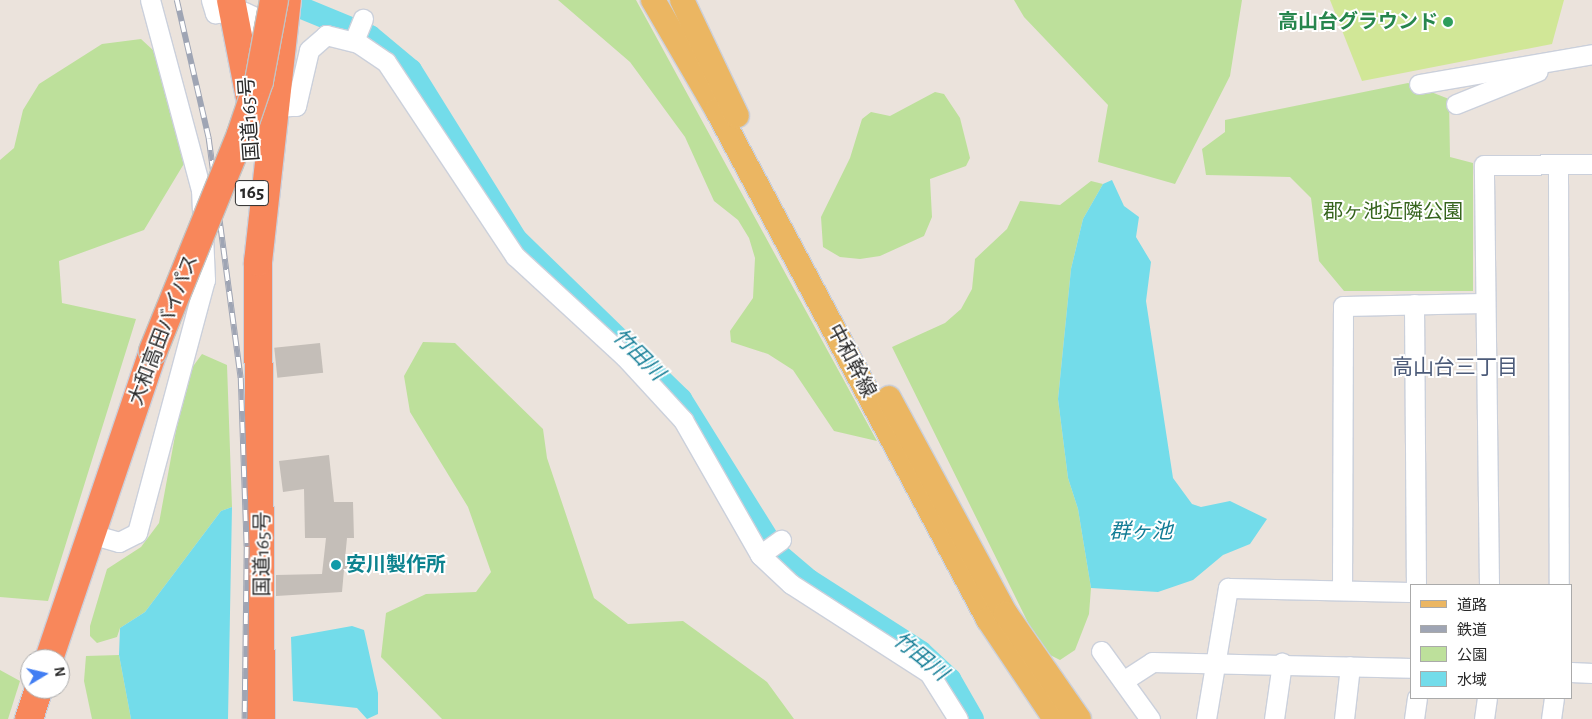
<!DOCTYPE html>
<html>
<head>
<meta charset="utf-8">
<style>
	body { margin:0 }
	#map { position:relative; width:1592px; height:719px; overflow:hidden; background:#ebe3dc; font-family:"Alegreya Sans","Noto Sans JP",sans-serif }
	div>[style] { position:absolute }
	.green>* { inset:0; background:#bde09b }
	.pitch>* { inset:0; background:#d1e797 }
	.water>* { inset:0; background:#73dcea }
	.river>* { height:22px; margin:-11px; padding:0 11px; transform-origin:11px; border-radius:11px; background:#73dcea }
	.building>* { inset:0; background:#c4beb8; transform-origin:0 0 }
	.roads { filter:drop-shadow(1px 0 #cbd0db) drop-shadow(-1px 0 #cbd0db) drop-shadow(0 1px #cbd0db) drop-shadow(0 -1px #cbd0db) }
	.minor>* { height:19px; margin:-9.5px; padding:0 9.5px; transform-origin:9.5px; border-radius:9.5px; background:#fff }
	.major>* { height:24px; margin:-12px; padding:0 12px; transform-origin:12px; border-radius:12px; background:#ebb662 }
	.highway>* { height:28px; margin:-14px; padding:0 14px; transform-origin:14px; border-radius:14px; background:#f8875b }
	.rail>* { height:5.5px; margin-top:-2.75px; transform-origin:0; background:repeating-linear-gradient(90deg,#fff 0 11px,#9fa5b4 0 22px); box-sizing:border-box; border-block:1px solid #9fa5b4 }
	.bridges { filter:drop-shadow(1px 0 #c3c3c3) drop-shadow(-1px 0 #c3c3c3) drop-shadow(0 1px #c3c3c3) drop-shadow(0 -1px #c3c3c3) }
	.highway-bridge>* { height:28px; margin:-14px; padding:0 14px; transform-origin:14px; border-radius:14px; background:#f8875b }
	.dots>* { width:14px; height:14px; translate:-50% -50%; box-sizing:border-box; border:2px solid #fff; border-radius:50% }
	span { translate:-50% -50%; white-space:nowrap; text-align:center; line-height:1.15; -webkit-text-stroke:4px #fff; paint-order:stroke }
	.shield-label span { padding:1px 4px; background:#fff; border:1px solid; border-radius:4px; -webkit-text-stroke-width:0 }
	.shield-label { font-size:19px; color:#2a2a2a; font-weight:700 }
	.leisure-label { font-size:20px; color:#27864d; font-weight:700 }
	.right { translate:-100% -50%; text-align:right }
	.street-label { font-size:20px; color:#2a2a2a }
	.park-label { font-size:20px; color:#36641d }
	.culture-label { font-size:20px; color:#0d838f; font-weight:700 }
	.left { translate:0 -50%; text-align:left }
	.water-label { font-size:21px; color:#127c95; font-style:italic }
	.neighbourhood-label { font-size:21px; color:#4c5b79 }
	.legend { position:absolute; left:1410px; top:584px; width:162px; height:115px; box-sizing:border-box; background:#fff; border:1px solid #aaa; margin:0; padding:6px 9px; list-style:none; font-size:15px; color:#2a2a2a }
	.legend li { display:flex; align-items:center; gap:10px; height:25px }
	.legend b { width:25px; border:1px solid #aaa }
	.north { position:absolute; left:20px; top:649px; width:50px; height:50px; box-sizing:border-box; background:#fff; border:1px solid #aaa; border-radius:50%; rotate:81deg; font-size:14px; font-weight:700; line-height:20px; text-align:center; color:#2a2a2a }
	.north::after { content:''; display:block; margin:auto; width:18px; height:22px; background:#427ef3; clip-path:polygon(50% 0,100% 100%,50% 72%,0 100%) }
</style>
</head>
<body>
<div id="map">
	<div class="green">
		<i style="clip-path:polygon(558px 0,636px 0,877px 441px,834px 431px,793px 370px,768px 354px,731px 342px,730px 331px,753px 298px,755px 258px,749px 238px,738px 220px,714px 201px,685px 137px,630px 62px)"></i>
		<i style="clip-path:polygon(1014px 0,1242px 0,1230px 76px,1175px 184px,1098px 162px,1108px 105px,1024px 17px)"></i>
		<i style="clip-path:polygon(141px 39px,155px 52px,185px 162px,144px 230px,59px 261px,62px 303px,136px 319px,48px 601px,0 597px,0 160px,14px 148px,23px 110px,39px 84px,102px 44px)"></i>
		<i style="clip-path:polygon(1408px 83px,1449px 99px,1450px 157px,1473px 163px,1473px 291px,1344px 291px,1319px 261px,1311px 198px,1290px 177px,1206px 175px,1202px 149px,1225px 132px,1225px 120px)"></i>
		<i style="clip-path:polygon(935px 92px,944px 94px,960px 118px,970px 158px,966px 166px,930px 179px,932px 217px,924px 236px,880px 256px,860px 259px,840px 257px,823px 247px,821px 217px,850px 158px,862px 119px,871px 112px,890px 116px)"></i>
		<i style="clip-path:polygon(1091px 181px,1103px 184px,1083px 219px,1071px 269px,1058px 399px,1068px 478px,1078px 509px,1091px 588px,1089px 614px,1075px 650px,1060px 660px,1042px 651px,892px 347px,945px 323px,961px 309px,972px 289px,975px 259px,1007px 229px,1020px 201px,1060px 205px)"></i>
		<i style="clip-path:polygon(423px 342px,455px 343px,543px 429px,547px 458px,594px 598px,628px 624px,683px 621px,767px 682px,794px 719px,442px 719px,381px 657px,386px 613px,426px 594px,476px 592px,491px 572px,468px 507px,410px 412px,404px 376px)"></i>
		<i style="clip-path:polygon(202px 354px,227px 365px,232px 507px,221px 511px,145px 612px,120px 628px,117px 637px,97px 643px,90px 636px,90px 626px,107px 569px,141px 547px,159px 523px,186px 376px)"></i>
		<i style="clip-path:polygon(119px 655px,131px 719px,92px 719px,84px 681px,86px 656px)"></i>
		<i style="clip-path:polygon(0 670px,20px 681px,8px 719px,0 719px)"></i>
	</div>
	<div class="pitch">
		<i style="clip-path:polygon(1330px 0,1564px 0,1552px 44px,1362px 81px)"></i>
	</div>
	<div class="water">
		<i style="clip-path:polygon(1112px 180px,1124px 206px,1139px 217px,1136px 237px,1151px 262px,1146px 301px,1173px 478px,1192px 504px,1201px 507px,1230px 501px,1267px 519px,1250px 544px,1223px 555px,1193px 580px,1158px 592px,1091px 588px,1078px 509px,1068px 478px,1058px 399px,1071px 269px,1083px 219px,1103px 184px)"></i>
		<i style="clip-path:polygon(232px 507px,228px 719px,131px 719px,119px 655px,120px 628px,145px 612px,221px 511px)"></i>
		<i style="clip-path:polygon(352px 626px,364px 630px,378px 693px,378px 714px,367px 719px,357px 708px,293px 701px,291px 637px)"></i>
	</div>
	<div class="river">
		<i style="left:296px;top:0;width:10px;rotate:53deg"></i>
		<i style="left:302px;top:8px;width:74px;rotate:22.4deg"></i>
		<i style="left:370px;top:36px;width:53px;rotate:39.7deg"></i>
		<i style="left:411px;top:70px;width:199px;rotate:58.1deg"></i>
		<i style="left:516px;top:239px;width:230px;rotate:44.1deg"></i>
		<i style="left:681px;top:399px;width:181px;rotate:58.1deg"></i>
		<i style="left:777px;top:553px;width:42px;rotate:40.2deg"></i>
		<i style="left:809px;top:580px;width:133px;rotate:32.7deg"></i>
		<i style="left:921px;top:652px;width:40px;rotate:43deg"></i>
		<i style="left:950px;top:679px;width:46px;rotate:60.1deg"></i>
	</div>
	<div class="building">
		<i style="left:320px;top:343px;width:30px;height:46px;rotate:84deg"></i>
		<i style="clip-path:polygon(329px 455px,334px 502px,353px 502px,354px 538px,347px 538px,345px 559px,350px 560px,349px 571px,344px 570px,342px 592px,276px 596px,276px 575px,322px 574px,326px 538px,305px 538px,304px 489px,283px 492px,279px 461px)"></i>
	</div>
	<div class="roads">
		<div class="minor">
			<i style="left:211px;top:0;width:14px;rotate:73deg"></i>
			<i style="left:215px;top:13px;width:29px;rotate:-2deg"></i>
			<i style="left:244px;top:12px;width:12px;rotate:24deg"></i>
			<i style="left:255px;top:17px;width:27px;rotate:80deg"></i>
			<i style="left:354px;top:41px;width:24px;rotate:-68deg"></i>
			<i style="left:1419px;top:84px;width:176px;rotate:-9.8deg"></i>
			<i style="left:266px;top:102px;width:9px;rotate:32deg"></i>
			<i style="left:274px;top:107px;width:22px;rotate:-3deg"></i>
			<i style="left:296px;top:106px;width:57px;rotate:-76.9deg"></i>
			<i style="left:309px;top:50px;width:23px;rotate:-41deg"></i>
			<i style="left:326px;top:35px;width:33px;rotate:14deg"></i>
			<i style="left:358px;top:43px;width:34px;rotate:34deg"></i>
			<i style="left:386px;top:62px;width:233px;rotate:56.4deg"></i>
			<i style="left:515px;top:256px;width:149px;rotate:42.6deg"></i>
			<i style="left:625px;top:357px;width:86px;rotate:47.4deg"></i>
			<i style="left:683px;top:420px;width:155px;rotate:60.3deg"></i>
			<i style="left:760px;top:555px;width:42px;rotate:43.1deg"></i>
			<i style="left:791px;top:584px;width:164px;rotate:32.8deg"></i>
			<i style="left:929px;top:673px;width:54px;rotate:57.8deg"></i>
			<i style="left:1456px;top:104px;width:88px;rotate:-21.9deg"></i>
			<i style="left:1558px;top:164px;width:421px;rotate:89.9deg"></i>
			<i style="left:1414px;top:304px;width:281px;rotate:89.6deg"></i>
			<i style="left:91px;top:534px;width:29px;rotate:16deg"></i>
			<i style="left:119px;top:542px;width:20px;rotate:-27deg"></i>
			<i style="left:137px;top:533px;width:262px;rotate:-75deg"></i>
			<i style="left:205px;top:280px;width:90px;rotate:-92.5deg"></i>
			<i style="left:201px;top:190px;width:197px;rotate:-105deg"></i>
			<i style="left:760px;top:555px;width:26px;rotate:-36deg"></i>
			<i style="left:1489px;top:585px;width:420px;rotate:-90.7deg"></i>
			<i style="left:1484px;top:165px;width:108px;rotate:-0.5deg"></i>
			<i style="left:1342px;top:590px;width:284px;rotate:-89.8deg"></i>
			<i style="left:1343px;top:306px;width:142px;rotate:-1.2deg"></i>
			<i style="left:1101px;top:651px;width:84px;rotate:54.2deg"></i>
			<i style="left:1571px;top:672px;width:21px;rotate:3deg"></i>
			<i style="left:1123px;top:681px;width:35px;rotate:-33deg"></i>
			<i style="left:1152px;top:662px;width:259px;rotate:1.3deg"></i>
			<i style="left:1206px;top:719px;width:133px;rotate:-80.5deg"></i>
			<i style="left:1228px;top:588px;width:183px;rotate:1.3deg"></i>
			<i style="left:1274px;top:719px;width:57px;rotate:-81.9deg"></i>
			<i style="left:1344px;top:719px;width:53px;rotate:-83.5deg"></i>
			<i style="left:1414px;top:719px;width:21px;rotate:-82deg"></i>
			<i style="left:1484px;top:719px;width:21px;rotate:-82deg"></i>
			<i style="left:1551px;top:719px;width:21px;rotate:-82deg"></i>
		</div>
		<div class="major">
			<i style="left:653px;top:0;width:127px;rotate:59.8deg"></i>
			<i style="left:717px;top:110px;width:577px;rotate:61.97deg"></i>
			<i style="left:988px;top:619px;width:120px;rotate:56.2deg"></i>
			<i style="left:682px;top:0;width:128px;rotate:64.6deg"></i>
			<i style="left:889px;top:398px;width:246px;rotate:61.6deg"></i>
			<i style="left:1006px;top:614px;width:128px;rotate:55.2deg"></i>
		</div>
		<div class="highway">
			<i style="left:231px;top:0;width:110px;rotate:79deg"></i>
			<i style="left:49px;top:659px;width:325px;rotate:-71.3deg"></i>
			<i style="left:29px;top:719px;width:32px;rotate:-72deg"></i>
			<i style="left:261px;top:719px;width:457px;rotate:-90.4deg"></i>
			<i style="left:258px;top:262px;width:264px;rotate:-83.7deg"></i>
		</div>
	</div>
	<div class="rail">
		<i style="left:177px;top:0;width:143px;rotate:77deg"></i>
		<i style="left:209px;top:139px;width:241px;rotate:82.4deg"></i>
		<i style="left:241px;top:378px;width:169px;rotate:88deg"></i>
		<i style="left:247px;top:547px;width:172px;rotate:90.7deg"></i>
	</div>
	<div class="bridges">
		<div class="highway-bridge">
			<i style="left:153px;top:351px;width:234px;rotate:-67.9deg"></i>
			<i style="left:241px;top:134px;width:56px;rotate:-71.2deg"></i>
			<i style="left:259px;top:81px;width:82px;rotate:-79.5deg"></i>
		</div>
	</div>
	<div class="dots">
		<i style="left:1448px;top:22px;background:#2e9e5b"></i>
		<i style="left:336px;top:565px;background:#0f9aa8"></i>
	</div>
	<div class="shield-label">
		<span style="left:252px;top:193px">165</span>
	</div>
	<div class="leisure-label">
		<span class="right" style="left:1438px;top:22px">高山台グラウンド</span>
	</div>
	<div class="street-label">
		<span style="left:250px;top:119px;rotate:-94deg">国道165号</span>
		<span style="left:164px;top:330px;rotate:-69deg">大和高田バイパス</span>
		<span style="left:851px;top:361px;rotate:62deg">中和幹線</span>
		<span style="left:263px;top:554px;rotate:-90deg">国道165号</span>
	</div>
	<div class="park-label">
		<span style="left:1393px;top:212px">郡ヶ池近隣公園</span>
	</div>
	<div class="culture-label">
		<span class="left" style="left:346px;top:565px">安川製作所</span>
	</div>
	<div class="water-label">
		<span style="left:638px;top:355px;rotate:45deg">竹田川</span>
		<span style="left:1141px;top:532px">群ヶ池</span>
		<span style="left:920px;top:657px;rotate:39deg">竹田川</span>
	</div>
	<div class="neighbourhood-label">
		<span style="left:1455px;top:368px">高山台三丁目</span>
	</div>
	<ul class="legend">
	<li><b style="height:6px;background:#ebb662"></b>道路</li>
	<li><b style="height:6px;background:#9fa5b4"></b>鉄道</li>
	<li><b style="height:14px;background:#bde09b"></b>公園</li>
	<li><b style="height:14px;background:#73dcea"></b>水域</li>
	</ul>
	<div class="north">N</div>
</div>
</body>
</html>
